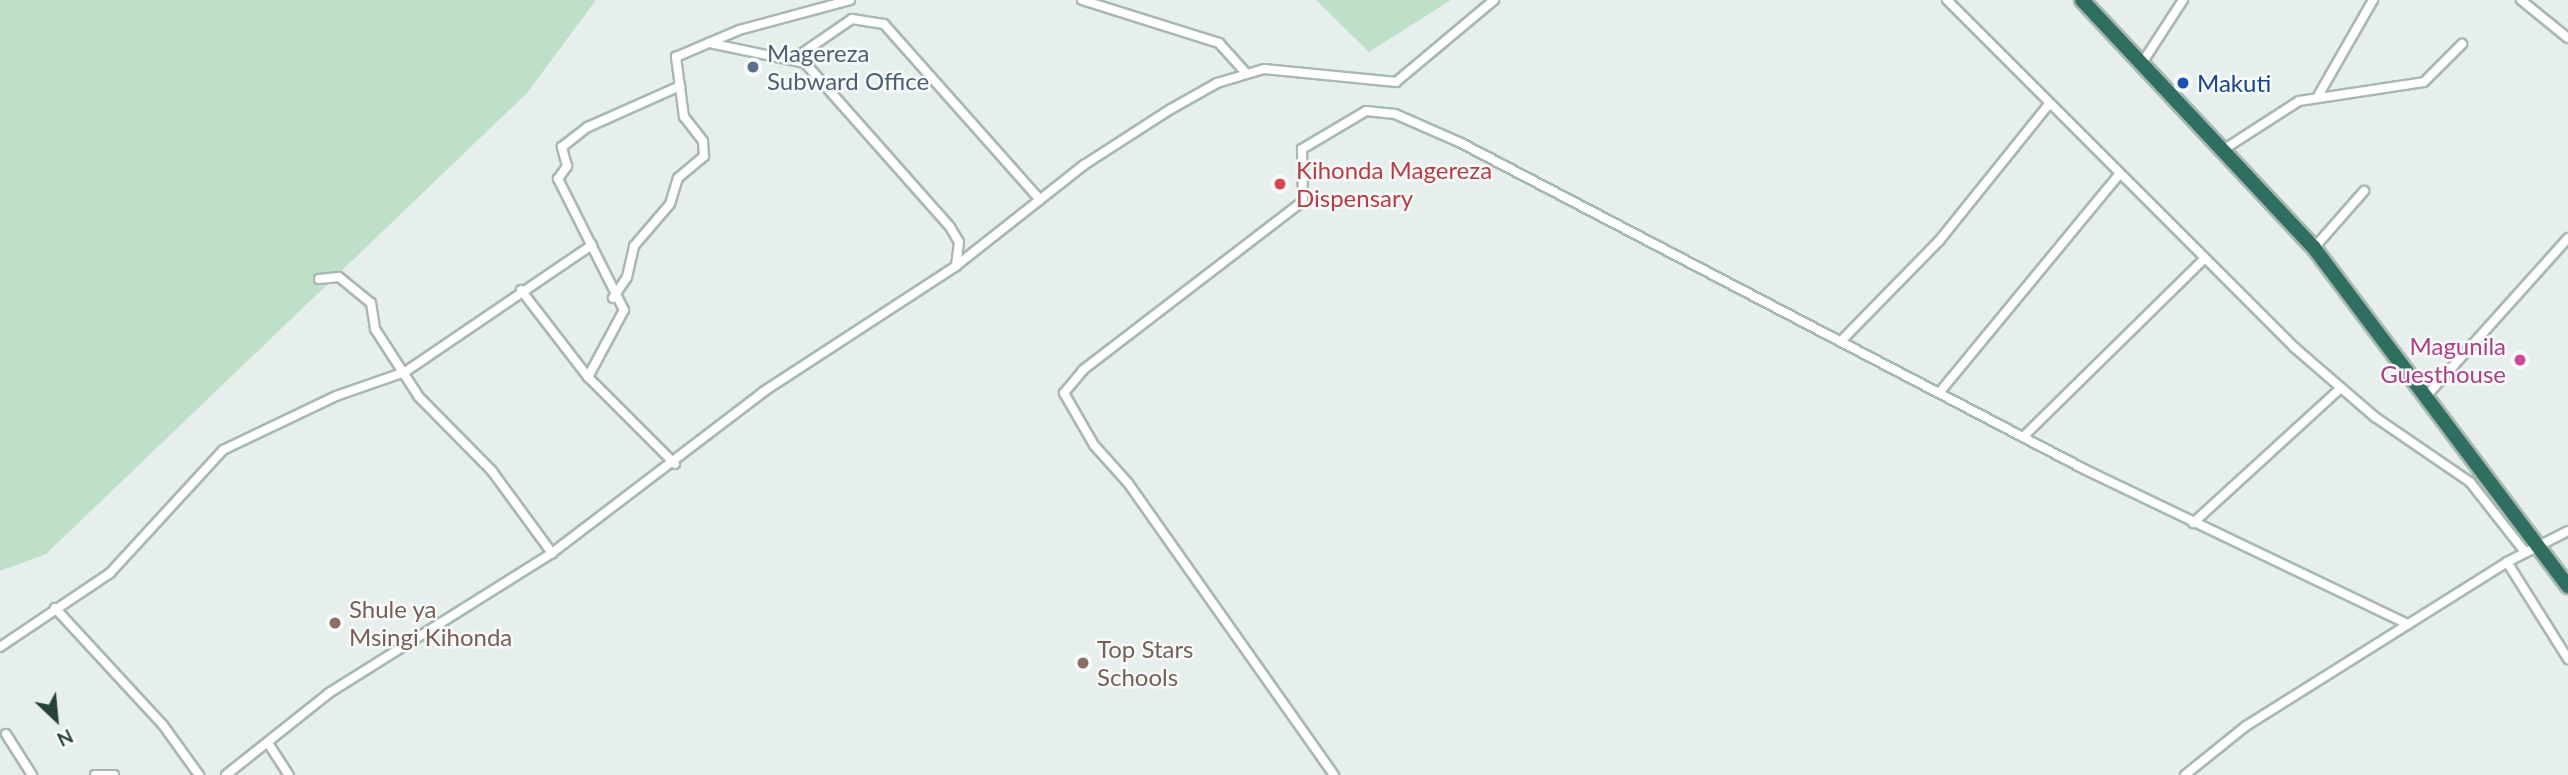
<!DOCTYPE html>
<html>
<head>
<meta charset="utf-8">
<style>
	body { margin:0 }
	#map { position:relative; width:2568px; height:775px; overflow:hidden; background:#e6efeb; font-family:Lato,sans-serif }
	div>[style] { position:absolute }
	.green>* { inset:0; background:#bfe0c8 }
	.roads { filter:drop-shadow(2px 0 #a8b8b2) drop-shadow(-2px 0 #a8b8b2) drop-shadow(0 2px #a8b8b2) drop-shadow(0 -2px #a8b8b2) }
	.street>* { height:8px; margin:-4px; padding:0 4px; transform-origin:4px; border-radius:4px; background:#fff }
	.highway>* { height:14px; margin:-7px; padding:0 7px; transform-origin:7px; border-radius:7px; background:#2f6f62 }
	.dots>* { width:19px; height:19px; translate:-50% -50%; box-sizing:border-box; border:4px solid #f7fbf9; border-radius:50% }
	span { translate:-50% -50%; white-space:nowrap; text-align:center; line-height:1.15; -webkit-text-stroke:5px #f7fbf9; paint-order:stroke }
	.service-label { font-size:24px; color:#4e5e75 }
	.left { translate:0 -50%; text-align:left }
	.transit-label { font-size:24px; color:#164399 }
	.health-label { font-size:24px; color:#be3a42 }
	.hotel-label { font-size:24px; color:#b23c85 }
	.right { translate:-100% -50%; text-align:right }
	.education-label { font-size:24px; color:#785e54 }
	.north { position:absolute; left:21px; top:684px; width:70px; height:70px; -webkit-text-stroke:5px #f7fbf9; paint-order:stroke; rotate:154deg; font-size:19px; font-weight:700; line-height:28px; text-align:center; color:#24423a }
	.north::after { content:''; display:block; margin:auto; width:24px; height:32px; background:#24423a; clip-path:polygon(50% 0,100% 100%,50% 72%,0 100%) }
</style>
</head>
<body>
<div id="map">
	<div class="green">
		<i style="clip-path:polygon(0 0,596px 0,527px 93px,46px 554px,0 571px)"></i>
		<i style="clip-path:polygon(1316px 0,1451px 0,1369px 52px)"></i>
	</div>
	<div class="roads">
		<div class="street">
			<i style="left:1082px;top:0;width:144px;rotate:17.4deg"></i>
			<i style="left:1219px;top:43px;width:39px;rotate:48deg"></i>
			<i style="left:1947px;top:0;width:492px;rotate:45deg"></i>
			<i style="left:2295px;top:348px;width:106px;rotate:40.8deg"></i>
			<i style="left:2375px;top:417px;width:115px;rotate:34.4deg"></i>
			<i style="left:2470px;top:482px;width:89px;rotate:51.8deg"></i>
			<i style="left:2521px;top:0;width:60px;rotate:39deg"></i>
			<i style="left:709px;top:43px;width:98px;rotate:11.8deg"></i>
			<i style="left:805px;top:63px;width:219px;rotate:48.5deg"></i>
			<i style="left:950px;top:227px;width:17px;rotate:59deg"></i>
			<i style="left:959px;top:242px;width:24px;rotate:97deg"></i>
			<i style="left:795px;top:58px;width:69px;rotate:-34.4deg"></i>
			<i style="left:852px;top:19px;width:32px;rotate:9deg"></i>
			<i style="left:884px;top:24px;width:235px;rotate:48.4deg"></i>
			<i style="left:2144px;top:60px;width:72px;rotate:-57deg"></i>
			<i style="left:2318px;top:96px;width:111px;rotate:-60.2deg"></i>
			<i style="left:2226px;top:148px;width:87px;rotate:-32.8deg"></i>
			<i style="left:2299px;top:101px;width:126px;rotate:-8.6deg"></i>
			<i style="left:2424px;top:82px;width:54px;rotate:-45deg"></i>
			<i style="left:2314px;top:248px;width:76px;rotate:-48.7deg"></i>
			<i style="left:319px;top:279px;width:20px;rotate:-6deg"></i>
			<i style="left:339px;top:277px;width:41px;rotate:39.1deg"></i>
			<i style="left:371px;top:303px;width:26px;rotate:81deg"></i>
			<i style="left:375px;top:329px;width:81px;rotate:57.1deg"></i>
			<i style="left:419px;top:397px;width:104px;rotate:45.4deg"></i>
			<i style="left:492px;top:471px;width:102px;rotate:53.8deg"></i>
			<i style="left:521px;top:290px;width:110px;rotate:52.4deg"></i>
			<i style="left:588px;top:377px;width:123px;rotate:45deg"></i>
			<i style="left:613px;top:298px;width:25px;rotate:-56deg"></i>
			<i style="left:627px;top:277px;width:32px;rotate:-77deg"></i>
			<i style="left:634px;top:246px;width:55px;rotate:-49.4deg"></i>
			<i style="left:670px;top:204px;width:27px;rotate:-73deg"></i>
			<i style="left:678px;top:178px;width:34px;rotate:-40deg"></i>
			<i style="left:704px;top:156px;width:15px;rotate:-94deg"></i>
			<i style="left:703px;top:141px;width:31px;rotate:-128deg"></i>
			<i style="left:684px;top:117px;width:61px;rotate:-97.6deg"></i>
			<i style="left:676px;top:57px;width:69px;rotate:-23.2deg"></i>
			<i style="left:739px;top:30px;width:115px;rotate:-15.1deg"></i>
			<i style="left:1841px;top:341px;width:140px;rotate:-45.6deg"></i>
			<i style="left:1939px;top:241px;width:176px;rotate:-51.2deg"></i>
			<i style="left:588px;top:377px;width:76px;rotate:-61.8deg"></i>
			<i style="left:624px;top:310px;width:147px;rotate:-116.7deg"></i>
			<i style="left:558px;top:179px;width:16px;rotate:-55deg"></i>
			<i style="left:567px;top:166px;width:20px;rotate:-105deg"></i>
			<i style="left:562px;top:147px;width:33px;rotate:-38deg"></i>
			<i style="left:588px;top:127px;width:101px;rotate:-24deg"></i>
			<i style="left:1939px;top:393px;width:283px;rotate:-50.5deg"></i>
			<i style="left:2429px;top:393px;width:208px;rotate:-48.1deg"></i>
			<i style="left:2023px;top:437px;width:255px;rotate:-44.5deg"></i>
			<i style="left:2193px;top:523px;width:199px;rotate:-42.4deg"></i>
			<i style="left:2507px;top:562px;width:115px;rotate:57.8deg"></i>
			<i style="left:55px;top:608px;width:159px;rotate:47.3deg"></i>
			<i style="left:163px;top:725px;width:62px;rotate:54.2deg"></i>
			<i style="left:0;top:647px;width:133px;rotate:-33.9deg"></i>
			<i style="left:110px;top:573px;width:167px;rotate:-47.4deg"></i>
			<i style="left:223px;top:450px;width:125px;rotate:-25.5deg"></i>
			<i style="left:336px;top:396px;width:73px;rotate:-19.2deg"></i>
			<i style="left:405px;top:372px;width:226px;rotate:-34.2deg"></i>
			<i style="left:6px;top:734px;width:49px;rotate:57.6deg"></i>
			<i style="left:268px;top:743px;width:38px;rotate:57deg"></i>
			<i style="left:95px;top:775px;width:19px"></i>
			<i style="left:226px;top:775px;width:132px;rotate:-38.5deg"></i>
			<i style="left:329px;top:693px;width:263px;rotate:-32.1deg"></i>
			<i style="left:552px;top:553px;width:265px;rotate:-37.3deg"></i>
			<i style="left:763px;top:392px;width:230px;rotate:-33.1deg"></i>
			<i style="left:956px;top:266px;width:163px;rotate:-38.3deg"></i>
			<i style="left:1084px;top:165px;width:103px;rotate:-32.8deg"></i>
			<i style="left:1171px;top:109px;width:53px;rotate:-29.5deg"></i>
			<i style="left:1217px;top:83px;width:49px;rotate:-16.6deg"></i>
			<i style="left:1264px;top:69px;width:133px;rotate:5.6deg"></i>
			<i style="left:1396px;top:82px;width:128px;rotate:-39.9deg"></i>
			<i style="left:1334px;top:775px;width:357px;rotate:-125.2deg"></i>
			<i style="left:1128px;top:483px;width:51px;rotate:-131.8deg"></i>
			<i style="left:1094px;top:445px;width:60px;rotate:-120deg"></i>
			<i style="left:1064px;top:393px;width:30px;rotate:-50deg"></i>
			<i style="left:1083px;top:370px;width:277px;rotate:-37.5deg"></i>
			<i style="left:1303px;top:201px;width:52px;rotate:-91.1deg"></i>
			<i style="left:1302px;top:149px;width:74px;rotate:-30.7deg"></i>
			<i style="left:1366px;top:111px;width:29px;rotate:6deg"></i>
			<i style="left:1395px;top:114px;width:72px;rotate:23.7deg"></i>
			<i style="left:1461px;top:143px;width:703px;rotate:27.62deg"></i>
			<i style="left:2084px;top:469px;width:359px;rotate:25.6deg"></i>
			<i style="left:2185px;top:775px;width:78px;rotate:-38.8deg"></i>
			<i style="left:2246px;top:726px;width:308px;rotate:-32.1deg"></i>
			<i style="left:2507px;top:562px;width:68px;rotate:-26.9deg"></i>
		</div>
		<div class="highway">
			<i style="left:2082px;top:0;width:340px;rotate:46.9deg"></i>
			<i style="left:2314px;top:248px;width:423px;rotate:53.1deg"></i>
		</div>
	</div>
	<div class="dots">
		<i style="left:753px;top:67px;background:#5c6f8a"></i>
		<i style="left:2183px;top:83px;background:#1a4fb4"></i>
		<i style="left:1280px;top:184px;background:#e0444e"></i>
		<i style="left:2520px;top:360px;background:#d1479c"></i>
		<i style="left:335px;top:623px;background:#8d6e63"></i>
		<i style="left:1083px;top:663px;background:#8d6e63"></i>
	</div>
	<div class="service-label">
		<span class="left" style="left:767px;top:67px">Magereza<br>Subward Office</span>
	</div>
	<div class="transit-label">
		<span class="left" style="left:2197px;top:83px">Makuti</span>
	</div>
	<div class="health-label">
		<span class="left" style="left:1296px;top:184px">Kihonda Magereza<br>Dispensary</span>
	</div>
	<div class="hotel-label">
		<span class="right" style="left:2506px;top:360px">Magunila<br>Guesthouse</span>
	</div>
	<div class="education-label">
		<span class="left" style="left:349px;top:623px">Shule ya<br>Msingi Kihonda</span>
		<span class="left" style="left:1097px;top:663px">Top Stars<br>Schools</span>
	</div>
	<div class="north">N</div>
</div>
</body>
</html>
